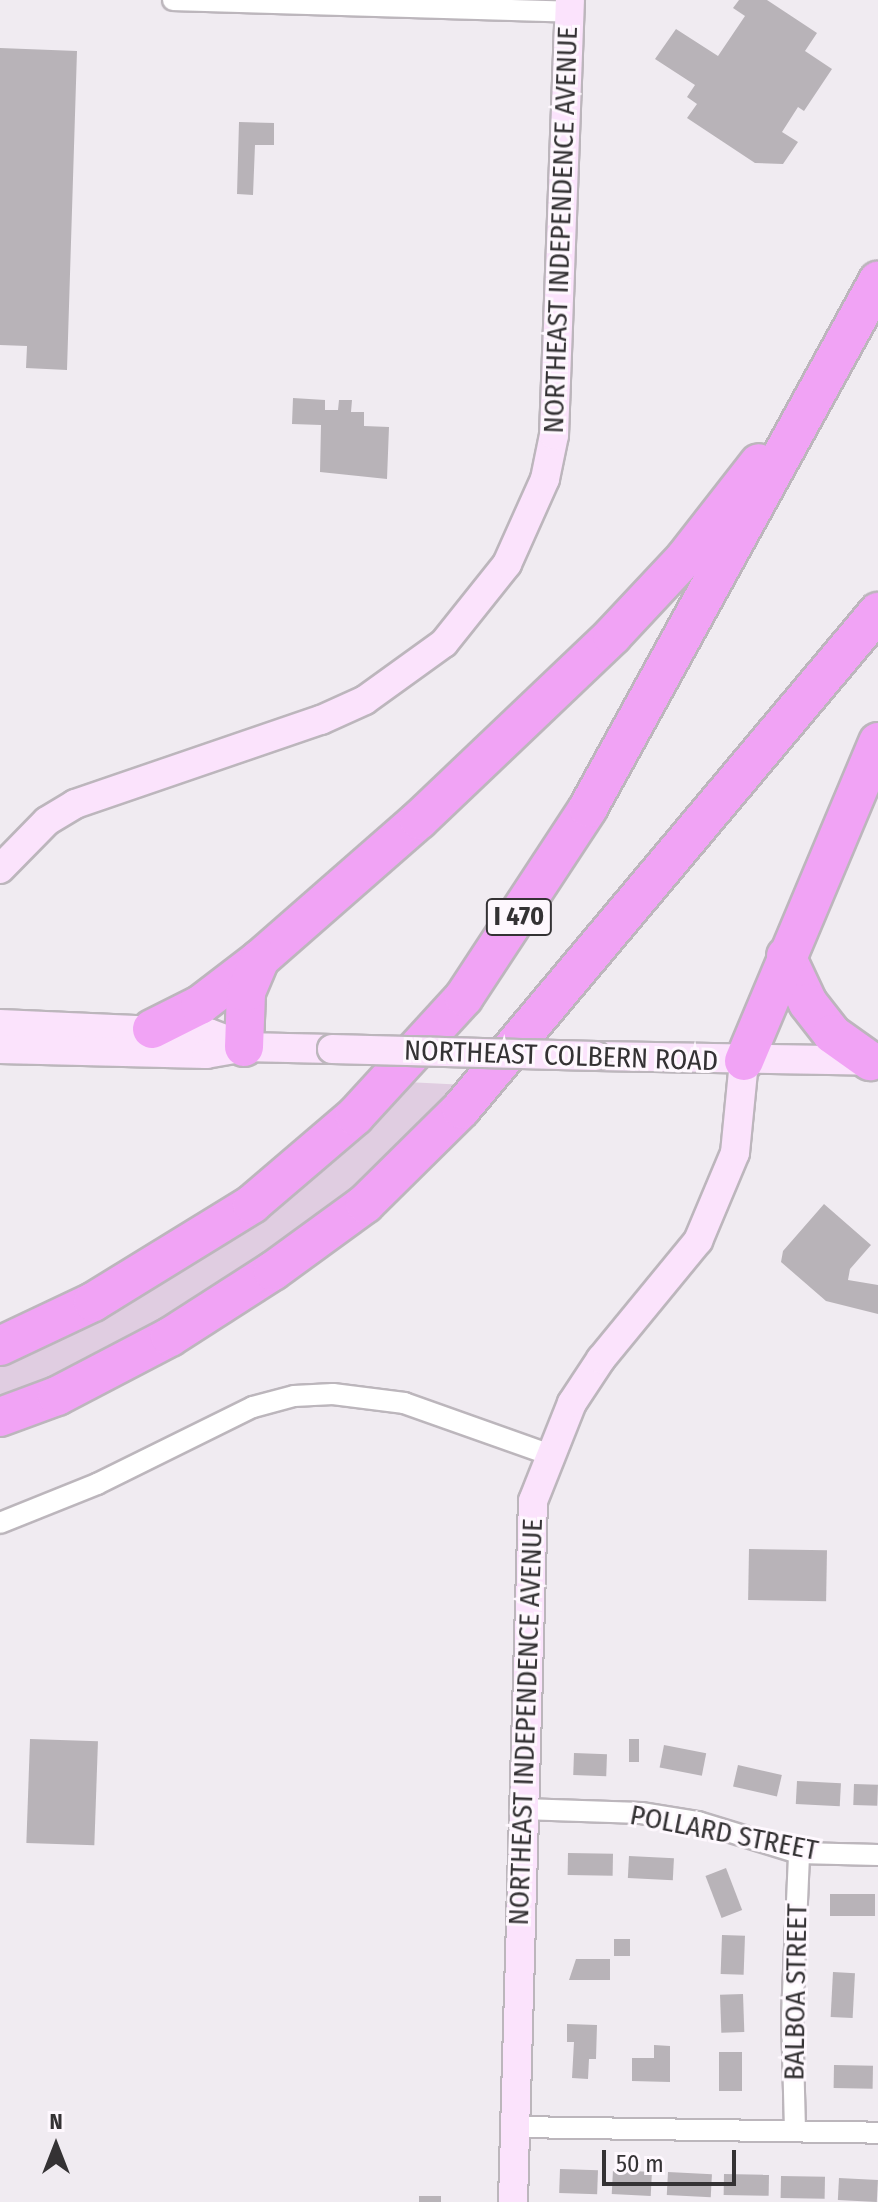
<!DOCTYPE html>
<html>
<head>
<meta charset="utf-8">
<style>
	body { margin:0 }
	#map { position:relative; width:878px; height:2202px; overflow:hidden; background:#f0ebf1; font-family:"Fira Sans Condensed",sans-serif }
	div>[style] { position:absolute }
	.green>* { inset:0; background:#e0cde1 }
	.building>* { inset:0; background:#b8b3b8; transform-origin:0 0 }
	.roads { filter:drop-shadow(2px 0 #bcb6bc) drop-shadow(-2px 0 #bcb6bc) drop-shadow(0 2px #bcb6bc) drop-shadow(0 -2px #bcb6bc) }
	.street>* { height:20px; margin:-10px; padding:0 10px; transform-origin:10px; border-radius:10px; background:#fff }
	.secondary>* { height:28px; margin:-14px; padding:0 14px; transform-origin:14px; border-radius:14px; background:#fbe3fc }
	.highway>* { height:38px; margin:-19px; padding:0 19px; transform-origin:19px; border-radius:19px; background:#f1a3f5 }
	.bridges { filter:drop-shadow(2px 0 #bcb6bc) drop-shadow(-2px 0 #bcb6bc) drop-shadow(0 2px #bcb6bc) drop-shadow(0 -2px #bcb6bc) }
	.secondary-bridge>* { height:28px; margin:-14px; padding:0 14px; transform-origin:14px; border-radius:14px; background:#fbe3fc }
	span { translate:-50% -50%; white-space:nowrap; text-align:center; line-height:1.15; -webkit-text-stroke:6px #fef8fe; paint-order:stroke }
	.shield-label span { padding:2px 6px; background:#fef8fe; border:2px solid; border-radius:6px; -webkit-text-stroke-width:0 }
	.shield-label { font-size:26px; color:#343234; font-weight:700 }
	.street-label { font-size:28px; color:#343234 }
	.north { position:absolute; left:16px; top:2106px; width:80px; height:80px; -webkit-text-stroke:6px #fef8fe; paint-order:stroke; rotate:0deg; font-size:22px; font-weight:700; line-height:32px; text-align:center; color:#343234 }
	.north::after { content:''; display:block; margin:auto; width:28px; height:36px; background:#343234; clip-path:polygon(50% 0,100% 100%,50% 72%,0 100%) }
	.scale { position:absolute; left:602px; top:2150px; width:134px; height:36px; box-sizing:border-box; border:4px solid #343234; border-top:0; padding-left:10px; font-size:24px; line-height:28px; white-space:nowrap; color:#343234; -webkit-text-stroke:6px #fef8fe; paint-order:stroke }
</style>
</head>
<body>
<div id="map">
	<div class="green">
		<i style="clip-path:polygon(406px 1082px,467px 1085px,392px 1159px,260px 1268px,0 1407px,0 1356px)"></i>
	</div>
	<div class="building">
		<i style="clip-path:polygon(739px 0,767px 0,817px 33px,805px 51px,832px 69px,804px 111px,798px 107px,782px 132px,798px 142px,783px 164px,755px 163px,687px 118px,697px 104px,687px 97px,695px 85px,655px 59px,676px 29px,718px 56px,745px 16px,733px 8px)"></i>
		<i style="clip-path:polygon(0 48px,77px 51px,67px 370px,26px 368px,27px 346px,0 345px)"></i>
		<i style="clip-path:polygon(239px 122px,274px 123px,274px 145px,255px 145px,253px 195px,237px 194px)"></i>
		<i style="clip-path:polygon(293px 398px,325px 400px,325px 410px,338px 410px,339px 400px,352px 400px,351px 412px,364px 412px,364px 426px,389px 427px,387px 479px,320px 472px,321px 425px,292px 424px)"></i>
		<i style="clip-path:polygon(824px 1204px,871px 1245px,850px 1269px,848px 1280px,878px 1285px,878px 1314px,826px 1301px,781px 1262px,783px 1251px)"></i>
		<i style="left:749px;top:1549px;width:78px;height:51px;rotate:1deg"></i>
		<i style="left:30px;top:1739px;width:68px;height:104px;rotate:2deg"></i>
		<i style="left:629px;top:1739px;width:10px;height:23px"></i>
		<i style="left:664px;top:1745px;width:43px;height:23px;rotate:11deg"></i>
		<i style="left:574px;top:1753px;width:33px;height:22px;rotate:2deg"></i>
		<i style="left:738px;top:1765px;width:45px;height:22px;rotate:13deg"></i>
		<i style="left:797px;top:1781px;width:44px;height:23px;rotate:3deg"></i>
		<i style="left:854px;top:1784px;width:24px;height:21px;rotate:2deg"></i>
		<i style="left:568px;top:1853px;width:45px;height:22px;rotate:1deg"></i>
		<i style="left:629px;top:1856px;width:45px;height:22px;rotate:3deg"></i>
		<i style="left:726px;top:1868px;width:45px;height:22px;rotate:69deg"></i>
		<i style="left:830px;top:1894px;width:45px;height:22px"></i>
		<i style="left:722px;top:1935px;width:23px;height:39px;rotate:2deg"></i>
		<i style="left:614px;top:1939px;width:16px;height:17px"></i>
		<i style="clip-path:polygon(576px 1959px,610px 1959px,610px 1980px,569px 1980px)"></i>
		<i style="left:833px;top:1972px;width:22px;height:45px;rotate:3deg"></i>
		<i style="left:743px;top:1994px;width:38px;height:23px;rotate:88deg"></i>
		<i style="clip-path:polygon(567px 2024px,597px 2025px,596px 2059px,589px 2059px,588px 2079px,572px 2078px,574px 2042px,567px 2042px)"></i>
		<i style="clip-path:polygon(654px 2045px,670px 2046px,670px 2082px,632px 2081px,632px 2058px,654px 2058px)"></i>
		<i style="left:719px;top:2052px;width:23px;height:39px"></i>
		<i style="left:834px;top:2065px;width:39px;height:23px;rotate:1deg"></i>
		<i style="left:560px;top:2169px;width:38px;height:24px;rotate:2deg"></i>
		<i style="left:613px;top:2170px;width:39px;height:24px;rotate:3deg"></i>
		<i style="left:668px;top:2172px;width:44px;height:23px;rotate:3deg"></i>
		<i style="left:724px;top:2174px;width:45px;height:21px;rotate:1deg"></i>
		<i style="left:781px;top:2176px;width:44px;height:22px;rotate:1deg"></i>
		<i style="left:839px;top:2178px;width:39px;height:22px;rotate:3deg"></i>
		<i style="left:419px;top:2196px;width:22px;height:6px"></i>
	</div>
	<div class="roads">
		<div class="street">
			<i style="left:173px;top:0;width:397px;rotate:1.7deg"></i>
			<i style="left:0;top:1523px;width:105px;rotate:-21.9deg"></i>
			<i style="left:97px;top:1484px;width:174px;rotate:-26.3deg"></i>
			<i style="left:253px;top:1407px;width:42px;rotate:-15deg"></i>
			<i style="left:294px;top:1396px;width:39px;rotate:-3deg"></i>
			<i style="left:333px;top:1394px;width:72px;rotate:7.2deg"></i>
			<i style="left:404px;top:1403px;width:153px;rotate:19.5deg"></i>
			<i style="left:522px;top:1809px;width:119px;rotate:1.9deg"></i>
			<i style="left:641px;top:1813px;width:58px;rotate:9deg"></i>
			<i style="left:698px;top:1822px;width:106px;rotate:17.1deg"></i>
			<i style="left:799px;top:1853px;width:79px;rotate:1.5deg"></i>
			<i style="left:516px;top:2127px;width:362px;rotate:0.9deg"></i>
			<i style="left:795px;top:2130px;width:114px;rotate:-91.5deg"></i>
			<i style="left:792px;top:2016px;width:163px;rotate:-87.5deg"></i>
		</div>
		<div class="secondary">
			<i style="left:0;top:869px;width:67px;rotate:-45.6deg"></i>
			<i style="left:47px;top:821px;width:33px;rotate:-31deg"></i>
			<i style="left:75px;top:804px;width:260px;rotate:-18.9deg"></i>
			<i style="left:321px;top:720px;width:48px;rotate:-24.4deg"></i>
			<i style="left:365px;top:700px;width:97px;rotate:-35.8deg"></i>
			<i style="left:444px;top:643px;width:101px;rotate:-51.4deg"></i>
			<i style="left:507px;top:564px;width:93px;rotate:-65.9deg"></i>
			<i style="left:545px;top:479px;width:45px;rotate:-78.4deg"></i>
			<i style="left:554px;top:435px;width:435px;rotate:-87.9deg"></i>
			<i style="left:0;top:1024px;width:209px;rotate:2.5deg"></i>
			<i style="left:209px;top:1033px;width:36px;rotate:21deg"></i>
			<i style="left:0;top:1049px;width:206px;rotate:1.4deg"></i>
			<i style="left:206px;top:1054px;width:39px;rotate:-10deg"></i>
			<i style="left:244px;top:1047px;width:88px;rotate:1.3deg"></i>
			<i style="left:596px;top:1056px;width:277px;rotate:1deg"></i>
			<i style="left:513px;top:2202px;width:701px;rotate:-88.37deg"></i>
			<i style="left:533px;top:1501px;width:105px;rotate:-68.3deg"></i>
			<i style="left:572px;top:1403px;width:53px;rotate:-56.6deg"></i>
			<i style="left:601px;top:1359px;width:153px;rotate:-50.6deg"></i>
			<i style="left:698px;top:1241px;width:95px;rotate:-67.2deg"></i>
			<i style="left:735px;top:1153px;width:92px;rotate:-84.4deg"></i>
		</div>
		<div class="highway">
			<i style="left:786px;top:956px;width:52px;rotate:64.9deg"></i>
			<i style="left:808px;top:1003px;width:39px;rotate:52deg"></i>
			<i style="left:832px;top:1034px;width:47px;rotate:35.4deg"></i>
			<i style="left:152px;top:1029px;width:54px;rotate:-26.6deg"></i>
			<i style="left:200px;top:1005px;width:76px;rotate:-37.5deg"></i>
			<i style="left:260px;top:959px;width:211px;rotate:-41.2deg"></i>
			<i style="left:419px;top:820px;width:267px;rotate:-43.6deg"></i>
			<i style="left:612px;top:636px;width:107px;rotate:-46.9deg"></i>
			<i style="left:685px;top:558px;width:120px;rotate:-52.1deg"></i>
			<i style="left:244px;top:1047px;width:55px;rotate:-87.9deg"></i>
			<i style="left:246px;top:992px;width:36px;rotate:-67deg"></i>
			<i style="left:744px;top:1061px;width:346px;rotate:-67.2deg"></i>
			<i style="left:0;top:1346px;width:103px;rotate:-25.3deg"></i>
			<i style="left:93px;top:1302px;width:187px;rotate:-31.6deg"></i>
			<i style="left:252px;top:1204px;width:135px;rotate:-40.5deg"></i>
			<i style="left:355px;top:1116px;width:161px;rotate:-47.5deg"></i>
			<i style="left:464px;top:997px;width:226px;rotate:-56.7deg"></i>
			<i style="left:588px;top:808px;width:602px;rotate:-61.18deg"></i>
			<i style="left:0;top:1417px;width:61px;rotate:-20.2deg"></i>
			<i style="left:57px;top:1396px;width:127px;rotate:-27.6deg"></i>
			<i style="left:170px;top:1337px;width:122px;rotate:-32.7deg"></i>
			<i style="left:273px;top:1271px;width:114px;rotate:-36.1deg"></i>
			<i style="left:365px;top:1204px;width:135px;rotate:-44.7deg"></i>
			<i style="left:461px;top:1109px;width:649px;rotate:-50deg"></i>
		</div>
	</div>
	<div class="bridges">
		<div class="secondary-bridge">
			<i style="left:332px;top:1049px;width:264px;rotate:1.5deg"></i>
		</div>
	</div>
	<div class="shield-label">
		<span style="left:519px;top:917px">I 470</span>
	</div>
	<div class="street-label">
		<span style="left:561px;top:230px;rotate:-88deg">NORTHEAST INDEPENDENCE AVENUE</span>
		<span style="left:561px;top:1056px;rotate:2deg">NORTHEAST COLBERN ROAD</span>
		<span style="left:526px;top:1722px;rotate:-88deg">NORTHEAST INDEPENDENCE AVENUE</span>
		<span style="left:724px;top:1833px;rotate:11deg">POLLARD STREET</span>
		<span style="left:796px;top:1992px;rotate:-89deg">BALBOA STREET</span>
	</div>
	<div class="north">N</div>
	<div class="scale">50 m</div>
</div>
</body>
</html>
